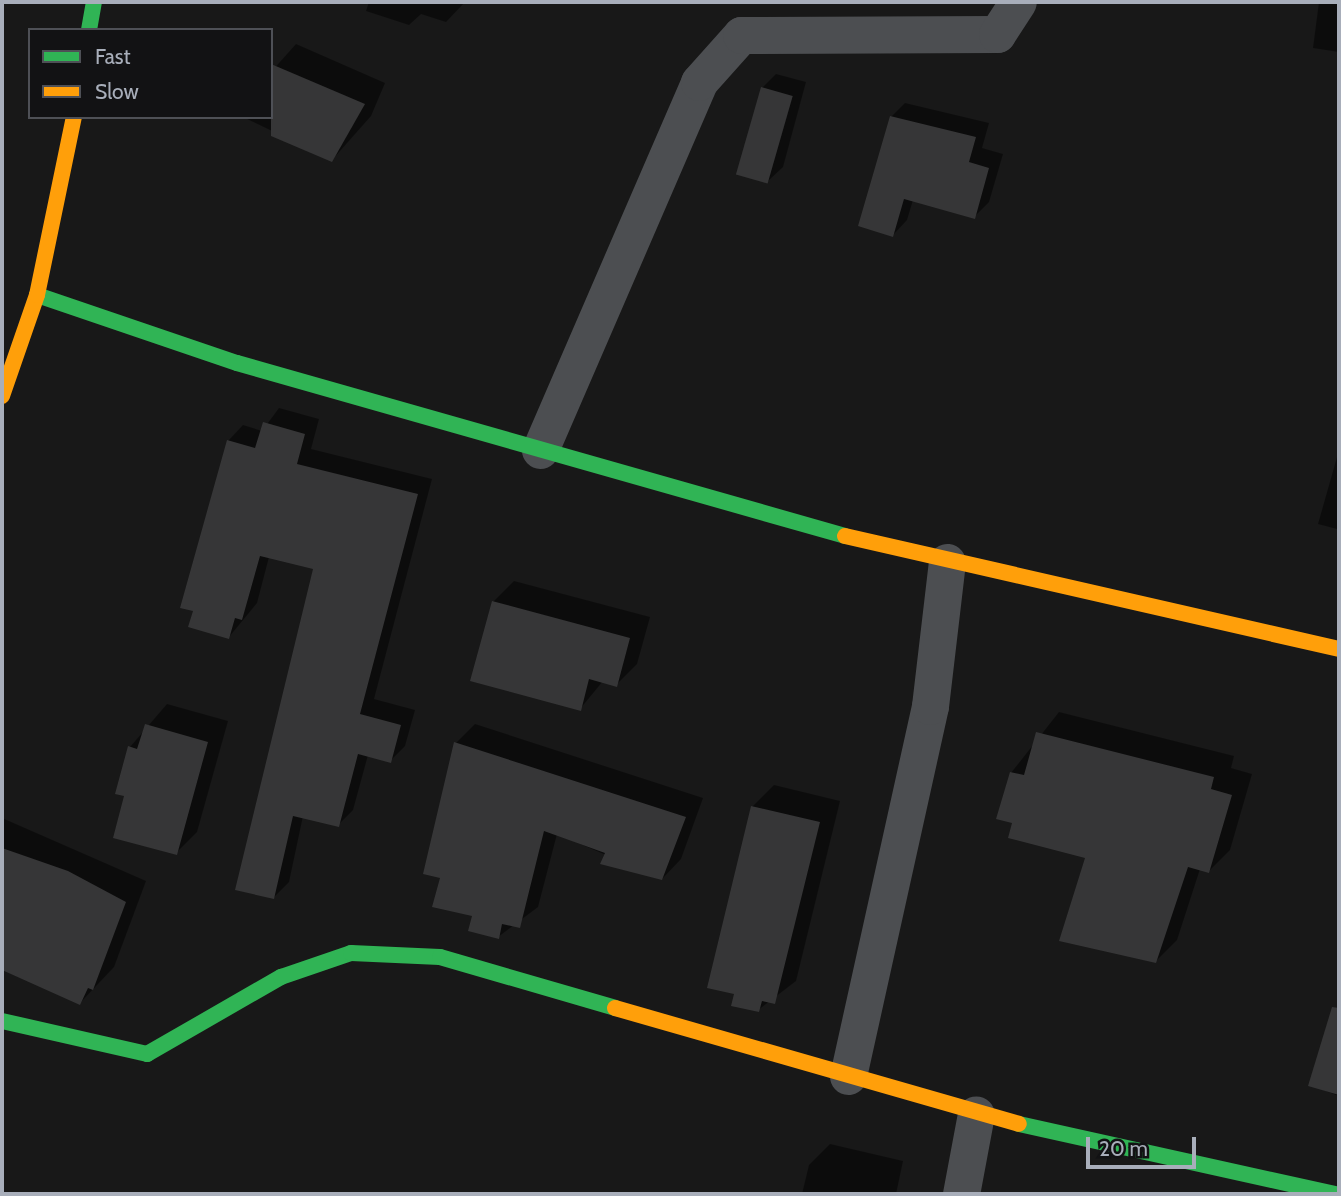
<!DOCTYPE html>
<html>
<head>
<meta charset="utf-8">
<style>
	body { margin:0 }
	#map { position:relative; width:1341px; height:1196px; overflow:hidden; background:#181818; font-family:Cabin,sans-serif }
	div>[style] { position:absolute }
	.shadow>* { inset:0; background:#0007 }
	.building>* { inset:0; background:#363637; transform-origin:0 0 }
	.street>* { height:37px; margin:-18.5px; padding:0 18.5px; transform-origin:18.5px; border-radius:18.5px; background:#4c4e51 }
	.fast>* { height:16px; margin:-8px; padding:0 8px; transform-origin:8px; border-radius:8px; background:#30b455 }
	.slow>* { height:16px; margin:-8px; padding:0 8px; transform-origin:8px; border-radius:8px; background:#ff9f0a }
	span { translate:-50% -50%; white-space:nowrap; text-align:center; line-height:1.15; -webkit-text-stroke:6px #121214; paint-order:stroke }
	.frame { position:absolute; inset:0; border:4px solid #a8aeba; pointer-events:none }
	.legend { position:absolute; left:28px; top:28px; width:245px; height:91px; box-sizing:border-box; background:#121214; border:2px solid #4e5056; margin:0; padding:9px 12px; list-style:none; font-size:21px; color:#a8aeba }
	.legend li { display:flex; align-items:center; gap:14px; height:35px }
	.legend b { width:35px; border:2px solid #4e5056 }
	.scale { position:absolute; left:1086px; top:1137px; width:110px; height:32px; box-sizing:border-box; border:4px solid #a8aeba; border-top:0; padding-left:9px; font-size:21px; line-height:24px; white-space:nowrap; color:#a8aeba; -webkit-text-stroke:5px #121214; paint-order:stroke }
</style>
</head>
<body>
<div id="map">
	<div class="shadow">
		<i style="clip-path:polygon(369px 2px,465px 2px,446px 22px,421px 14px,409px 25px,366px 11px)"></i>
		<i style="clip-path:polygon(1319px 2px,1339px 2px,1339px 52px,1313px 48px)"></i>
		<i style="clip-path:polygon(296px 44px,385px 83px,371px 116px,332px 160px,243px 117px,271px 117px,271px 72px)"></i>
		<i style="clip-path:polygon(776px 74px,806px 82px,783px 167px,768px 181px,762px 88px)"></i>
		<i style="clip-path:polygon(905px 103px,989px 123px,982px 148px,1003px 154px,989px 202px,974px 217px,913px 200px,907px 220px,893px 235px,891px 117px)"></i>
		<i style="clip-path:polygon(279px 408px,319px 419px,311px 449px,432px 479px,374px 699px,415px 710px,405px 746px,390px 761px,368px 755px,353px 810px,338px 825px,303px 816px,289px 882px,274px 897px,315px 568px,269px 557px,257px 603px,229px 637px,228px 441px,243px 425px,262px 431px)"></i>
		<i style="clip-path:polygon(1339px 450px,1339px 540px,1337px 529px,1318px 524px)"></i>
		<i style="clip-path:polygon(514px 581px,650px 617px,637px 664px,616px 685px,603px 681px,580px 709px,493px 602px)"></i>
		<i style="clip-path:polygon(167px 704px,228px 721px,197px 832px,176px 853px,127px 795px,130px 747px)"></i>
		<i style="clip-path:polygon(1059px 712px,1234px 756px,1231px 768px,1252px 774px,1230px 850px,1209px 871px,1200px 869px,1177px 940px,1156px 961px,1061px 939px,1087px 857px,1014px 822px,1011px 773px)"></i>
		<i style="clip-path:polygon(475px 724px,703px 798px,681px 859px,662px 879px,557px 834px,538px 907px,498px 937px,442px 877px,456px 743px)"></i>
		<i style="clip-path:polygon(774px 785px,840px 801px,796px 981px,758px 1010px,752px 807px)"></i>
		<i style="clip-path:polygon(2px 818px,146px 881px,114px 967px,80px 1003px,2px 969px)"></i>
		<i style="clip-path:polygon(1339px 1003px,1339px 1096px,1310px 1085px)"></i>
		<i style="clip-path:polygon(830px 1144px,903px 1161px,896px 1194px,802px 1194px,809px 1165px)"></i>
	</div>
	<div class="building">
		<i style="clip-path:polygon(271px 64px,365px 104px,332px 162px,271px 136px)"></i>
		<i style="left:761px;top:87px;width:33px;height:91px;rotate:16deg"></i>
		<i style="clip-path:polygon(890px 116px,976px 137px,969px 162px,989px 168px,975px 219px,904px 199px,893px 237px,858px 226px)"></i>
		<i style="clip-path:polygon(263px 422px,305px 434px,297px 464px,418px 494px,360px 714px,401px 725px,391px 763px,358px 754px,339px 827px,293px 816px,274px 899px,235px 890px,313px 569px,260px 556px,242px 620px,235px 618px,229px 639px,188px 627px,193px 611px,180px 608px,227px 440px,255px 448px)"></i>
		<i style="clip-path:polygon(492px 601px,630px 638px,617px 687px,589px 679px,581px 711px,470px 681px)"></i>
		<i style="clip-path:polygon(145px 724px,208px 742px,177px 855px,113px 838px,124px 796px,115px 794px,128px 746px,137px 749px)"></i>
		<i style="clip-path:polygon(1036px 732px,1214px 777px,1211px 789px,1232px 795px,1209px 873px,1188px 867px,1156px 963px,1059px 941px,1085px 858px,1008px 838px,1012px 823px,996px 819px,1010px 772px,1024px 775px)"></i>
		<i style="clip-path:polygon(454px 742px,686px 817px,662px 880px,600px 864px,605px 853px,544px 831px,520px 928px,502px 924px,499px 939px,468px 931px,472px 916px,432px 907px,440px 878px,423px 874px)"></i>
		<i style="clip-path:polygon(751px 806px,820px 822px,775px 1004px,762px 1001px,759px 1012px,731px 1006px,734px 994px,707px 988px)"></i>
		<i style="clip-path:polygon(2px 848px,68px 871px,126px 902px,93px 990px,88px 988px,80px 1005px,2px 970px)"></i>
		<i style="clip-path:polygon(1332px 1007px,1339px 1008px,1339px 1095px,1308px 1086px)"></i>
	</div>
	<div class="street">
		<i style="left:540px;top:450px;width:401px;rotate:-66.6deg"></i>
		<i style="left:699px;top:82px;width:63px;rotate:-48.2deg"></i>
		<i style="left:741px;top:35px;width:256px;rotate:-0.2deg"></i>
		<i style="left:997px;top:34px;width:38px;rotate:-57deg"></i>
		<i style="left:848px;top:1076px;width:379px;rotate:-77.5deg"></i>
		<i style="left:930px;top:706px;width:145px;rotate:-83.3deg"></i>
		<i style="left:961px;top:1194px;width:81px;rotate:-79.4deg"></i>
	</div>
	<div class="fast">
		<i style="left:89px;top:30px;width:28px;rotate:-80deg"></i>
		<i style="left:37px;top:295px;width:211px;rotate:18.8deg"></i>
		<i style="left:237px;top:363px;width:632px;rotate:15.88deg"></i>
		<i style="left:2px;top:1021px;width:149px;rotate:12.8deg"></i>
		<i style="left:147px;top:1054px;width:155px;rotate:-29.9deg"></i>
		<i style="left:281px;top:977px;width:74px;rotate:-18.9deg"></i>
		<i style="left:351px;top:953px;width:89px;rotate:2.6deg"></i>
		<i style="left:440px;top:957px;width:182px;rotate:16.2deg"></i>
		<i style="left:1019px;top:1124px;width:324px;rotate:12.5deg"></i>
	</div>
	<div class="slow">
		<i style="left:2px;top:396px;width:107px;rotate:-70.9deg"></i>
		<i style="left:37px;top:295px;width:182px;rotate:-78.3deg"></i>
		<i style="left:845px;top:536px;width:507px;rotate:12.88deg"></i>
		<i style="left:615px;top:1008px;width:420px;rotate:16deg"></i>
	</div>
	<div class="frame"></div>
	<ul class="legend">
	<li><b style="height:9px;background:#30b455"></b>Fast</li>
	<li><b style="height:9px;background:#ff9f0a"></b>Slow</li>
	</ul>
	<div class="scale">20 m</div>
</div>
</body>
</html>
